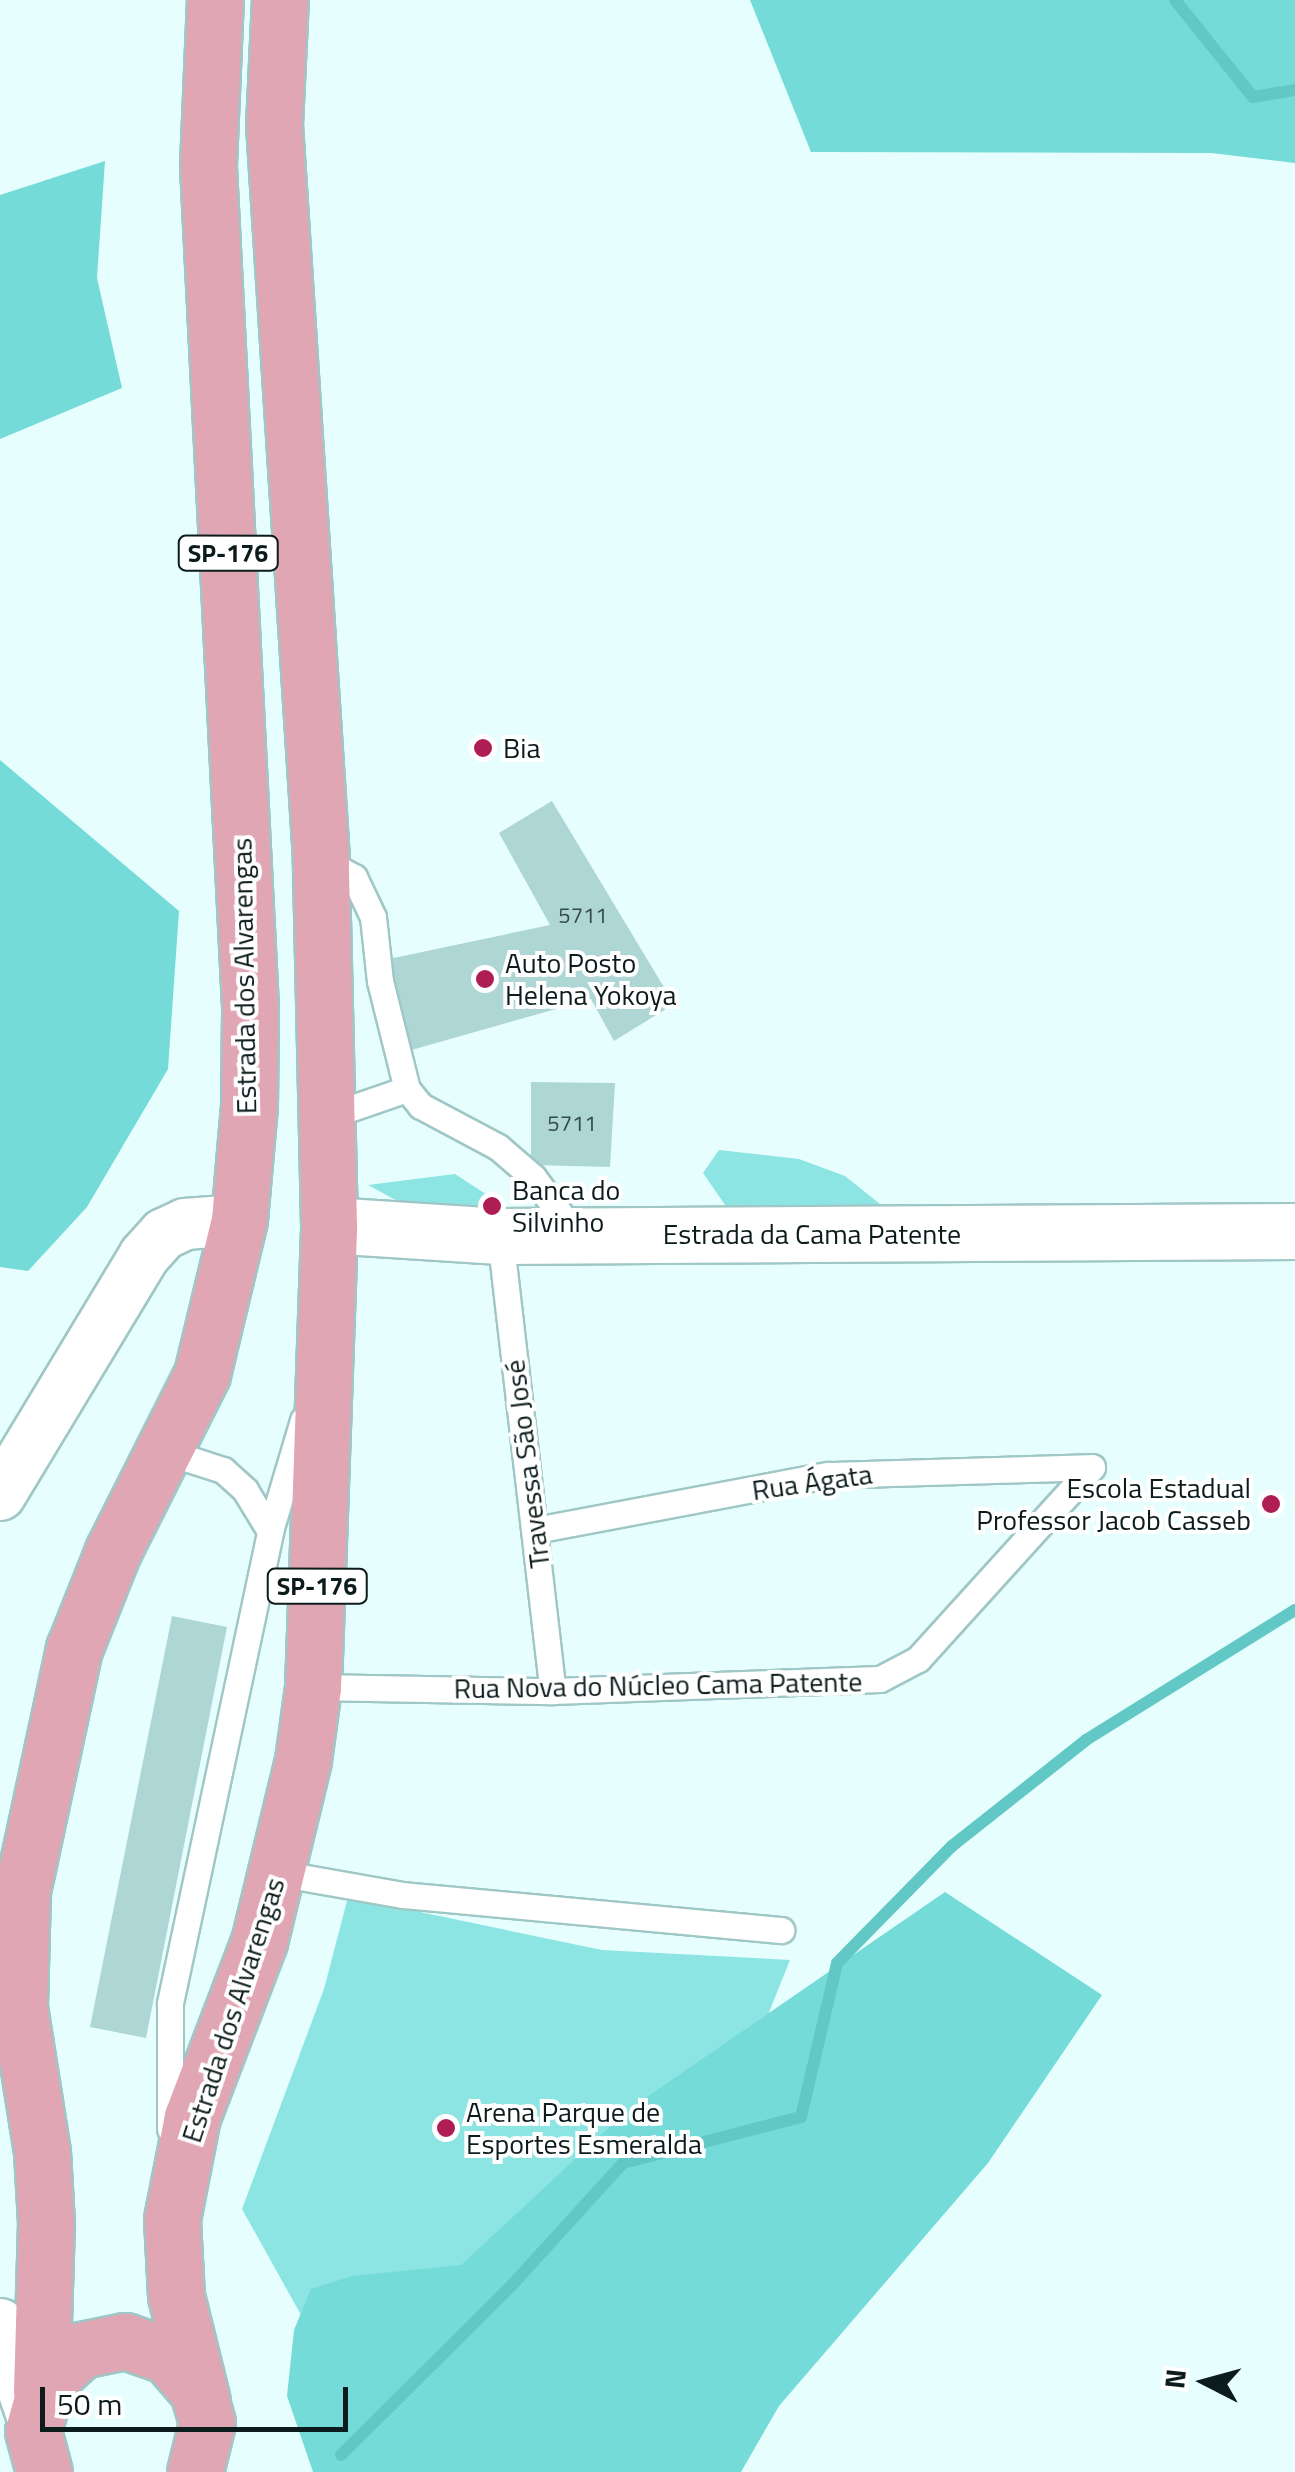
<!DOCTYPE html>
<html>
<head>
<meta charset="utf-8">
<style>
	body { margin:0 }
	#map { position:relative; width:1295px; height:2472px; overflow:hidden; background:#e6fffe; font-family:"Titillium Web",sans-serif }
	div>[style] { position:absolute }
	.green>* { inset:0; background:#8ce5e3 }
	.forest>* { inset:0; background:#74dbd9 }
	.stream>* { height:12px; margin:-6px; padding:0 6px; transform-origin:6px; border-radius:6px; background:#61c8c6 }
	.building>* { inset:0; background:#aed6d5 }
	.roads { filter:drop-shadow(2px 0 #9fc7c6) drop-shadow(-2px 0 #9fc7c6) drop-shadow(0 2px #9fc7c6) drop-shadow(0 -2px #9fc7c6) }
	.service>* { height:25px; margin:-12.5px; padding:0 12.5px; transform-origin:12.5px; border-radius:12.5px; background:#fff }
	.minor>* { height:50px; margin:-25px; padding:0 25px; transform-origin:25px; border-radius:25px; background:#fff }
	.tertiary>* { height:55px; margin:-27.5px; padding:0 27.5px; transform-origin:27.5px; border-radius:27.5px; background:#fff }
	.primary>* { height:55px; margin:-27.5px; padding:0 27.5px; transform-origin:27.5px; border-radius:27.5px; background:#e0a6b4 }
	.dots>* { width:28px; height:28px; translate:-50% -50%; box-sizing:border-box; border:5px solid #fff; border-radius:50% }
	span { translate:-50% -50%; white-space:nowrap; text-align:center; line-height:1.15; -webkit-text-stroke:8px #fff; paint-order:stroke }
	.number-label { font-size:22px; color:#344a4a }
	.number-label span { -webkit-text-stroke-width:0 }
	.shield-label span { padding:2px 8px; background:#fff; border:2px solid; border-radius:8px; -webkit-text-stroke-width:0 }
	.shield-label { font-size:25px; color:#0c1b1b; font-weight:700 }
	.poi-label { font-size:28px; color:#0c1b1b }
	.left { translate:0 -50%; text-align:left }
	.right { translate:-100% -50%; text-align:right }
	.street-label { font-size:28px; color:#0c1b1b }
	.north { position:absolute; left:1155px; top:2332px; width:100px; height:100px; -webkit-text-stroke:8px #fff; paint-order:stroke; rotate:276deg; font-size:28px; font-weight:700; line-height:40px; text-align:center; color:#0c1b1b }
	.north::after { content:''; display:block; margin:auto; width:35px; height:45px; background:#0c1b1b; clip-path:polygon(50% 0,100% 100%,50% 72%,0 100%) }
	.scale { position:absolute; left:40px; top:2387px; width:308px; height:45px; box-sizing:border-box; border:5px solid #0c1b1b; border-top:0; padding-left:12px; font-size:30px; line-height:35px; white-space:nowrap; color:#0c1b1b; -webkit-text-stroke:8px #fff; paint-order:stroke }
</style>
</head>
<body>
<div id="map">
	<div class="green">
		<div style="clip-path:polygon(719px 1150px,799px 1159px,845px 1176px,900px 1220px,734px 1218px,703px 1173px)"></div>
		<div style="clip-path:polygon(455px 1174px,515px 1213px,423px 1215px,368px 1185px)"></div>
		<div style="clip-path:polygon(348px 1897px,602px 1950px,790px 1960px,751px 2057px,460px 2289px,311px 2333px,242px 2209px,324px 1989px)"></div>
	</div>
	<div class="forest">
		<div style="clip-path:polygon(750px 0,1295px 0,1295px 163px,1211px 153px,811px 152px)"></div>
		<div style="clip-path:polygon(105px 161px,97px 278px,122px 388px,0 439px,0 195px)"></div>
		<div style="clip-path:polygon(0 760px,179px 911px,168px 1069px,87px 1207px,28px 1271px,0 1267px)"></div>
		<div style="clip-path:polygon(945px 1892px,1102px 1995px,988px 2163px,779px 2406px,741px 2472px,313px 2472px,287px 2396px,294px 2330px,311px 2289px,352px 2276px,461px 2265px,628px 2110px)"></div>
	</div>
	<div class="stream">
		<div style="left:1175px;top:0;width:124px;rotate:51.2deg"></div>
		<div style="left:1253px;top:97px;width:43px;rotate:-9.5deg"></div>
		<div style="left:341px;top:2455px;width:241px;rotate:-44.8deg"></div>
		<div style="left:512px;top:2285px;width:165px;rotate:-47.7deg"></div>
		<div style="left:623px;top:2163px;width:184px;rotate:-14.5deg"></div>
		<div style="left:801px;top:2117px;width:158px;rotate:-76.8deg"></div>
		<div style="left:837px;top:1963px;width:164px;rotate:-45.5deg"></div>
		<div style="left:952px;top:1846px;width:171px;rotate:-38.3deg"></div>
		<div style="left:1086px;top:1740px;width:246px;rotate:-31.9deg"></div>
	</div>
	<div class="building">
		<div style="clip-path:polygon(552px 801px,674px 1004px,614px 1041px,591px 999px,408px 1051px,384px 960px,550px 925px,499px 833px)"></div>
		<div style="clip-path:polygon(531px 1082px,615px 1083px,610px 1167px,531px 1165px)"></div>
		<div style="clip-path:polygon(172px 1616px,227px 1627px,146px 2038px,90px 2027px)"></div>
	</div>
	<div class="roads">
		<div class="service">
			<div style="left:321px;top:859px;width:38px;rotate:29deg"></div>
			<div style="left:354px;top:877px;width:44px;rotate:64.6deg"></div>
			<div style="left:373px;top:917px;width:64px;rotate:83.8deg"></div>
			<div style="left:380px;top:981px;width:111px;rotate:76deg"></div>
			<div style="left:407px;top:1089px;width:22px;rotate:51deg"></div>
			<div style="left:421px;top:1106px;width:87px;rotate:28deg"></div>
			<div style="left:498px;top:1147px;width:46px;rotate:40.6deg"></div>
			<div style="left:533px;top:1177px;width:69px;rotate:53.8deg"></div>
			<div style="left:331px;top:1115px;width:80px;rotate:-18.9deg"></div>
			<div style="left:500px;top:1236px;width:458px;rotate:83.4deg"></div>
			<div style="left:167px;top:1452px;width:59px;rotate:17.8deg"></div>
			<div style="left:223px;top:1470px;width:30px;rotate:42deg"></div>
			<div style="left:245px;top:1490px;width:48px;rotate:58.6deg"></div>
			<div style="left:536px;top:1530px;width:297px;rotate:-10.7deg"></div>
			<div style="left:828px;top:1475px;width:264px;rotate:-1.7deg"></div>
			<div style="left:313px;top:1687px;width:240px;rotate:1deg"></div>
			<div style="left:553px;top:1691px;width:327px;rotate:-2.1deg"></div>
			<div style="left:880px;top:1679px;width:43px;rotate:-27.8deg"></div>
			<div style="left:918px;top:1659px;width:259px;rotate:-47.8deg"></div>
			<div style="left:278px;top:1873px;width:127px;rotate:10deg"></div>
			<div style="left:403px;top:1895px;width:380px;rotate:5.3deg"></div>
			<div style="left:170px;top:2129px;width:126px;rotate:-90deg"></div>
			<div style="left:170px;top:2003px;width:482px;rotate:-78deg"></div>
			<div style="left:270px;top:1531px;width:116px;rotate:-73.4deg"></div>
		</div>
		<div class="minor">
			<div style="left:0;top:1495px;width:279px;rotate:-58.9deg"></div>
			<div style="left:144px;top:1256px;width:30px;rotate:-48deg"></div>
			<div style="left:164px;top:1234px;width:23px;rotate:-25deg"></div>
			<div style="left:185px;top:1224px;width:54px;rotate:-4.2deg"></div>
			<div style="left:0;top:2324px;width:101px;rotate:70.8deg"></div>
		</div>
		<div class="tertiary">
			<div style="left:329px;top:1225px;width:171px;rotate:3.7deg"></div>
			<div style="left:500px;top:1236px;width:795px;rotate:-0.36deg"></div>
		</div>
		<div class="primary">
			<div style="left:41px;top:2391px;width:168px;rotate:-88.3deg"></div>
			<div style="left:46px;top:2223px;width:71px;rotate:-93.2deg"></div>
			<div style="left:42px;top:2152px;width:148px;rotate:-99deg"></div>
			<div style="left:19px;top:2006px;width:115px;rotate:-88.5deg"></div>
			<div style="left:22px;top:1891px;width:248px;rotate:-77.9deg"></div>
			<div style="left:74px;top:1649px;width:105px;rotate:-68.3deg"></div>
			<div style="left:113px;top:1551px;width:198px;rotate:-63.3deg"></div>
			<div style="left:202px;top:1374px;width:158px;rotate:-76.5deg"></div>
			<div style="left:239px;top:1220px;width:115px;rotate:-85deg"></div>
			<div style="left:249px;top:1105px;width:98px;rotate:-89.4deg"></div>
			<div style="left:250px;top:1007px;width:843px;rotate:-92.86deg"></div>
			<div style="left:208px;top:165px;width:165px;rotate:-87.6deg"></div>
			<div style="left:202px;top:2401px;width:108px;rotate:-103.9deg"></div>
			<div style="left:176px;top:2296px;width:77px;rotate:-93deg"></div>
			<div style="left:172px;top:2219px;width:104px;rotate:-78.9deg"></div>
			<div style="left:192px;top:2117px;width:187px;rotate:-69.1deg"></div>
			<div style="left:259px;top:1942px;width:187px;rotate:-76.4deg"></div>
			<div style="left:303px;top:1760px;width:74px;rotate:-82.2deg"></div>
			<div style="left:313px;top:1687px;width:462px;rotate:-88deg"></div>
			<div style="left:329px;top:1225px;width:366px;rotate:-91.3deg"></div>
			<div style="left:321px;top:859px;width:736px;rotate:-93.66deg"></div>
			<div style="left:274px;top:125px;width:125px;rotate:-87.3deg"></div>
			<div style="left:44px;top:2472px;width:42px;rotate:-105deg"></div>
			<div style="left:33px;top:2431px;width:52px;rotate:-74.4deg"></div>
			<div style="left:47px;top:2381px;width:46px;rotate:-42.4deg"></div>
			<div style="left:81px;top:2350px;width:45px;rotate:-11.6deg"></div>
			<div style="left:125px;top:2341px;width:46px;rotate:19.2deg"></div>
			<div style="left:168px;top:2356px;width:46px;rotate:49.4deg"></div>
			<div style="left:198px;top:2391px;width:33px;rotate:74deg"></div>
			<div style="left:207px;top:2423px;width:50px;rotate:103.8deg"></div>
		</div>
	</div>
	<div class="dots">
		<div style="left:483px;top:748px;background:#ae1e54"></div>
		<div style="left:485px;top:979px;background:#ae1e54"></div>
		<div style="left:492px;top:1206px;background:#ae1e54"></div>
		<div style="left:1271px;top:1504px;background:#ae1e54"></div>
		<div style="left:446px;top:2128px;background:#ae1e54"></div>
	</div>
	<div class="number-label">
		<span style="left:583px;top:916px">5711</span>
		<span style="left:572px;top:1124px">5711</span>
	</div>
	<div class="shield-label">
		<span style="left:228px;top:553px">SP-176</span>
		<span style="left:317px;top:1586px">SP-176</span>
	</div>
	<div class="poi-label">
		<span class="left" style="left:503px;top:748px">Bia</span>
		<span class="left" style="left:505px;top:979px">Auto Posto<br>Helena Yokoya</span>
		<span class="left" style="left:512px;top:1206px">Banca do<br>Silvinho</span>
		<span class="right" style="left:1251px;top:1504px">Escola Estadual<br>Professor Jacob Casseb</span>
		<span class="left" style="left:466px;top:2128px">Arena Parque de<br>Esportes Esmeralda</span>
	</div>
	<div class="street-label">
		<span style="left:244px;top:976px;rotate:-91deg">Estrada dos Alvarengas</span>
		<span style="left:812px;top:1234px">Estrada da Cama Patente</span>
		<span style="left:527px;top:1464px;rotate:-97deg">Travessa São José</span>
		<span style="left:812px;top:1482px;rotate:-8deg">Rua Ágata</span>
		<span style="left:658px;top:1685px;rotate:-1deg">Rua Nova do Núcleo Cama Patente</span>
		<span style="left:233px;top:2010px;rotate:-72deg">Estrada dos Alvarengas</span>
	</div>
	<div class="north">N</div>
	<div class="scale">50 m</div>
</div>
</body>
</html>
